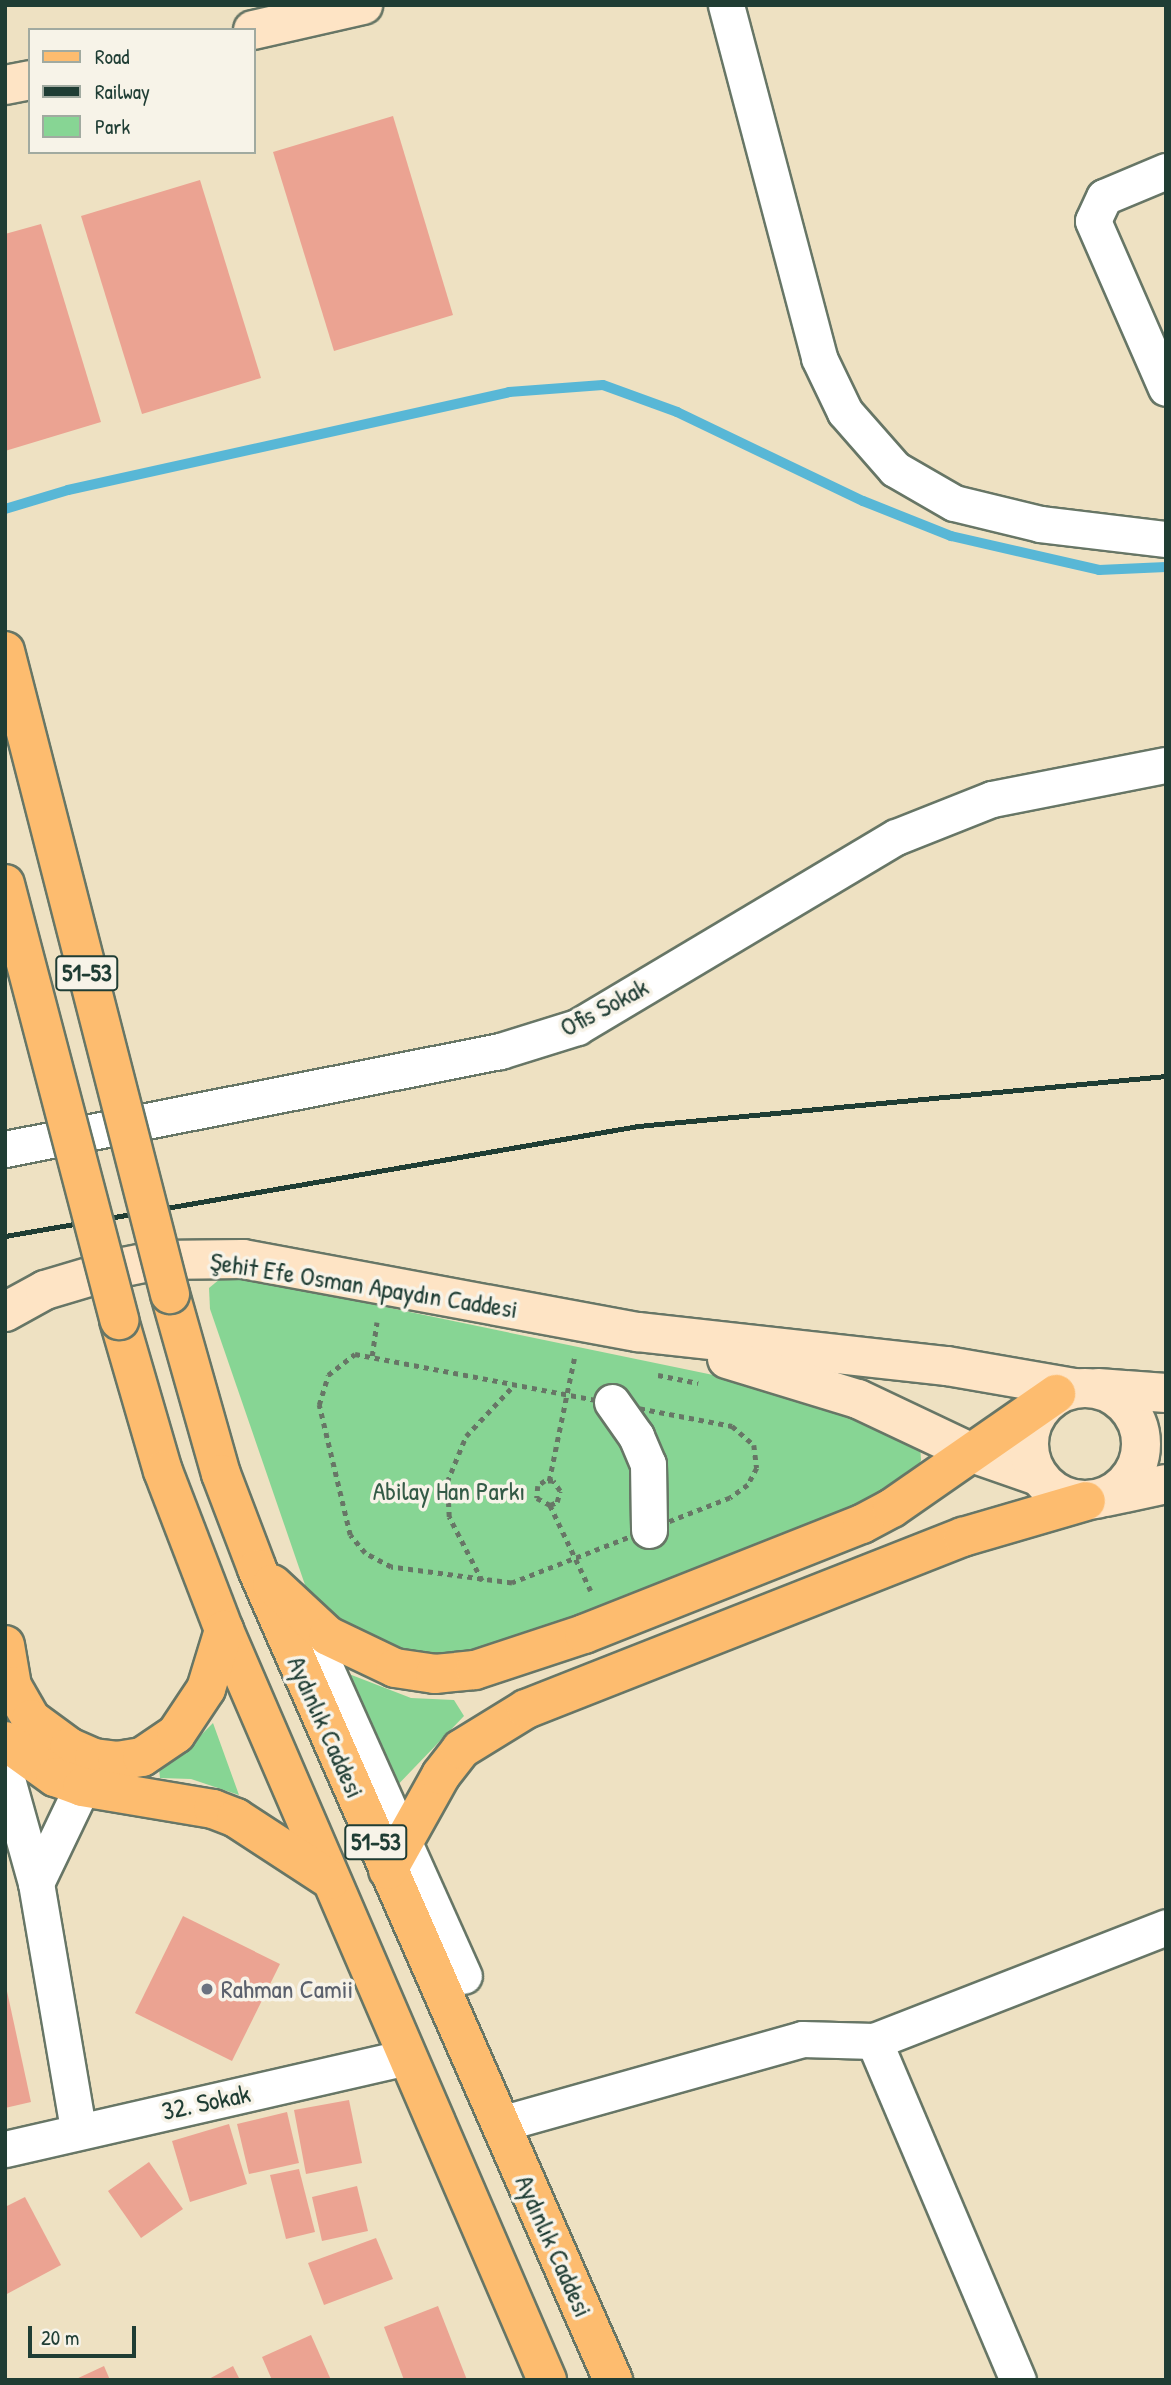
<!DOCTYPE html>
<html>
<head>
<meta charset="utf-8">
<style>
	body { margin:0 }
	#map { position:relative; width:1171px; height:2385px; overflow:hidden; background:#eee1c2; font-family:"Patrick Hand",sans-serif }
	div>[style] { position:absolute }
	.green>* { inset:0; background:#87d594 }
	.stream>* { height:10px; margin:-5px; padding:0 5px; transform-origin:5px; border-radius:5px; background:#58b7d6 }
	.building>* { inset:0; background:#eba392 }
	.path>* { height:4.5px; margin-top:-2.25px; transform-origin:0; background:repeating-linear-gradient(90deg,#677666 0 5px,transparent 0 10px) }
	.roads { filter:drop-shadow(2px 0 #677666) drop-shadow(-2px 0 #677666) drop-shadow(0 2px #677666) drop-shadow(0 -2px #677666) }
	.street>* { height:35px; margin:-17.5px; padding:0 17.5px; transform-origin:17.5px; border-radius:17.5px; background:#fff }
	.secondary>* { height:38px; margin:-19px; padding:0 19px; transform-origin:19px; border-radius:19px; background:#fee4c5 }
	.secondary>.ring { margin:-19px; padding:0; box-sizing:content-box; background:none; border:38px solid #fee4c5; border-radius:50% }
	.primary>* { height:38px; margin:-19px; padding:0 19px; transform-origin:19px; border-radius:19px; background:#fdbc6f }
	.rail>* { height:5px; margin:-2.5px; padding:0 2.5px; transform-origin:2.5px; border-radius:2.5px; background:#1f3d34 }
	.bridges { filter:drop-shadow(2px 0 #677666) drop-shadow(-2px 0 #677666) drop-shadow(0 2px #677666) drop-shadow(0 -2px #677666) }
	.primary-bridge>* { height:38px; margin:-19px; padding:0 19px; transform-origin:19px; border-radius:19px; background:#fdbc6f }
	.dots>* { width:19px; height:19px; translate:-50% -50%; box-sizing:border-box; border:4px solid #f7f3e8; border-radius:50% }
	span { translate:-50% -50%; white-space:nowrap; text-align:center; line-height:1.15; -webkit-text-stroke:7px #f7f3e8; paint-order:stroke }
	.shield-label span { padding:2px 5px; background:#f7f3e8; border:2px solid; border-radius:5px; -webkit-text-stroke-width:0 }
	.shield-label { font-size:24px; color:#1f3d34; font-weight:700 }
	.street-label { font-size:26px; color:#1f3d34 }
	.park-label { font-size:26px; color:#345b47 }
	.worship-label { font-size:26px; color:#5b616d }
	.left { translate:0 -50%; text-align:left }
	.frame { position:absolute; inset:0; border:7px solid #1f3d34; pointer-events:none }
	.legend { position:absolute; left:28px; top:28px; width:228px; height:126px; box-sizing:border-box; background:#f7f3e8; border:2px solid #a1aaa0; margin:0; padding:9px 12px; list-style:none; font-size:21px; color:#1f3d34 }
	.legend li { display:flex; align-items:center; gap:14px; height:35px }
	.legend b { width:35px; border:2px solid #a1aaa0 }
	.scale { position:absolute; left:28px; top:2326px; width:108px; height:32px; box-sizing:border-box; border:4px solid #1f3d34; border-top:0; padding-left:9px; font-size:21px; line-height:24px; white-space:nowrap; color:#1f3d34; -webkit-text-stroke:5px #f7f3e8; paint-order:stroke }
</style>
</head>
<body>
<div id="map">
	<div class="green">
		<div style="clip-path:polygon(226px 1274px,805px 1394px,920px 1443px,921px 1460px,914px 1478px,900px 1490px,459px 1665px,409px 1660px,314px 1611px,210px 1309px,209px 1288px)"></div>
		<div style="clip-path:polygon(336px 1669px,411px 1698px,454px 1700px,464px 1716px,389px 1794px)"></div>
		<div style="clip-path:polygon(213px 1723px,239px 1795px,191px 1779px,160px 1778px,159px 1769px,180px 1756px)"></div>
	</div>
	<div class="stream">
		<div style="left:5px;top:509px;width:66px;rotate:-16.8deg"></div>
		<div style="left:68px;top:490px;width:452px;rotate:-12.5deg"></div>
		<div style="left:509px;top:392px;width:94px;rotate:-4.3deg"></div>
		<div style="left:603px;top:385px;width:79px;rotate:20deg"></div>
		<div style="left:677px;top:412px;width:206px;rotate:25.6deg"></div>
		<div style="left:863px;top:501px;width:95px;rotate:21.7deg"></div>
		<div style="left:951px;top:536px;width:152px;rotate:12.9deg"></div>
		<div style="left:1099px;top:570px;width:67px;rotate:-2.6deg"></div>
	</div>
	<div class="building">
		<div style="clip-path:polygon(393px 116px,453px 315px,334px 351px,273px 152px)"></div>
		<div style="clip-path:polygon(200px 180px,261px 378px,142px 414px,81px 216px)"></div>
		<div style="clip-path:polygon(41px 224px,101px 422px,5px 451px,5px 234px)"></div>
		<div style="clip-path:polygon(183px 1916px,280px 1964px,232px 2061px,135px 2013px)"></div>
		<div style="clip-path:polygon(5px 1982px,31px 2102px,5px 2108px)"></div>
		<div style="clip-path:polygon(349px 2100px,362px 2163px,306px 2174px,294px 2110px)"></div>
		<div style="clip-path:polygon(287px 2112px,299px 2163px,249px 2174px,237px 2124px)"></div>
		<div style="clip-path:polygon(229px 2124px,247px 2184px,190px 2202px,172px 2141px)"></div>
		<div style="clip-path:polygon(149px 2162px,183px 2209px,141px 2238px,108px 2191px)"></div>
		<div style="clip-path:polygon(299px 2169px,315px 2232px,286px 2239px,270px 2175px)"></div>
		<div style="clip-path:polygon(357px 2186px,368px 2231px,322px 2241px,312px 2197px)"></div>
		<div style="clip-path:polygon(25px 2197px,61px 2265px,5px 2295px,5px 2207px)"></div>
		<div style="clip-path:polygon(376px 2238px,393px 2279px,324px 2305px,308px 2263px)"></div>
		<div style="clip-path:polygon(438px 2306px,467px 2380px,404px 2380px,384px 2327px)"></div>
		<div style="clip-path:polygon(311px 2335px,331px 2380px,272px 2380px,262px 2357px)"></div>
		<div style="clip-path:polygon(104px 2366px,110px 2380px,74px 2380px)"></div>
		<div style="clip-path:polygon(233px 2366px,240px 2380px,207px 2380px)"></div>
	</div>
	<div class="path">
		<div style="left:355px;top:1354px;width:384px;rotate:10.8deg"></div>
		<div style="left:732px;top:1426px;width:29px;rotate:41deg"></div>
		<div style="left:754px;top:1445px;width:23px;rotate:83deg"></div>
		<div style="left:757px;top:1468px;width:19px;rotate:118deg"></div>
		<div style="left:748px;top:1485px;width:22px;rotate:144deg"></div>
		<div style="left:730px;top:1498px;width:234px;rotate:158.7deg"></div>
		<div style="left:512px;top:1583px;width:122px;rotate:-172.5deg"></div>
		<div style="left:391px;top:1567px;width:30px;rotate:-152deg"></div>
		<div style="left:365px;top:1553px;width:23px;rotate:-130deg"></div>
		<div style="left:350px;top:1535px;width:134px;rotate:-103.4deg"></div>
		<div style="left:319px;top:1405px;width:31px;rotate:-73deg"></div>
		<div style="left:328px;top:1375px;width:34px;rotate:-38deg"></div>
		<div style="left:372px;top:1356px;width:34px;rotate:-82deg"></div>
		<div style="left:658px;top:1375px;width:41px;rotate:11.3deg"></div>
		<div style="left:549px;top:1481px;width:125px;rotate:-78.4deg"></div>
		<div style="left:550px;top:1505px;width:8px;rotate:-23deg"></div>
		<div style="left:557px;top:1502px;width:11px;rotate:-75deg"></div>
		<div style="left:560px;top:1491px;width:12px;rotate:-125deg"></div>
		<div style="left:553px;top:1481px;width:8px;rotate:180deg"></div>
		<div style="left:545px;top:1481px;width:9px;rotate:144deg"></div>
		<div style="left:538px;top:1486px;width:12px;rotate:95deg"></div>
		<div style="left:537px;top:1498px;width:15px;rotate:28deg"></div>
		<div style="left:550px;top:1505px;width:95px;rotate:64.5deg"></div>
		<div style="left:482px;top:1581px;width:72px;rotate:-117.3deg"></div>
		<div style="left:449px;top:1517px;width:35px;rotate:-93deg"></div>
		<div style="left:447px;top:1482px;width:50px;rotate:-67.6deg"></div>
		<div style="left:466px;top:1436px;width:71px;rotate:-46.7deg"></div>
	</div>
	<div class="roads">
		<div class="street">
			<div style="left:726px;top:5px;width:365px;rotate:75.2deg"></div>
			<div style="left:819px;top:358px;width:60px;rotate:64.3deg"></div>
			<div style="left:845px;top:412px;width:76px;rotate:48.7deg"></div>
			<div style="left:895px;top:469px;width:68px;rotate:30deg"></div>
			<div style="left:954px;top:503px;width:89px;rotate:13.7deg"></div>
			<div style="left:1040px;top:524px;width:127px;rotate:6.8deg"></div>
			<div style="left:1166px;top:171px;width:67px;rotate:157.2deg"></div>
			<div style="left:1104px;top:197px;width:26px;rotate:115deg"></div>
			<div style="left:1093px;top:221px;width:182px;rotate:66.4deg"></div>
			<div style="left:5px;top:1149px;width:505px;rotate:-11.2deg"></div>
			<div style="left:500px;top:1051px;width:81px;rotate:-17.3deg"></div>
			<div style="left:577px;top:1027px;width:371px;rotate:-30.8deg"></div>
			<div style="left:896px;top:837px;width:103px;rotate:-21.6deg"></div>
			<div style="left:992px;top:799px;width:177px;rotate:-11.1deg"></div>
			<div style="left:612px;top:1402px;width:42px;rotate:54.8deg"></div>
			<div style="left:636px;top:1436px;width:30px;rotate:67deg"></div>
			<div style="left:648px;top:1464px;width:66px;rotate:89.1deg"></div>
			<div style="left:299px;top:1609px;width:402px;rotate:65.8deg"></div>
			<div style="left:5px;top:1772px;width:115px;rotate:74.4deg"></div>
			<div style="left:36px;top:1883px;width:251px;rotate:80.3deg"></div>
			<div style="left:36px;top:1883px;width:106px;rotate:-64.4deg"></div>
			<div style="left:874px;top:2041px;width:368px;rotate:67deg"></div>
			<div style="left:500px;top:2124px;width:314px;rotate:-15.7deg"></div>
			<div style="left:802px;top:2039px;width:72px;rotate:1.6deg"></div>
			<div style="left:874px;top:2041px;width:313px;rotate:-21.3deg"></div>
			<div style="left:5px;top:2149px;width:412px;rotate:-12.9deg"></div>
		</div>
		<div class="secondary">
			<div style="left:253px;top:30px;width:113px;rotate:-12.8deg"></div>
			<div style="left:5px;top:85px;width:25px;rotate:-11deg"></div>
			<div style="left:5px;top:1312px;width:46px;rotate:-28.8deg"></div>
			<div style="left:45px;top:1290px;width:77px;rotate:-16.6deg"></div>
			<div style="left:119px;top:1268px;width:41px;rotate:-11.3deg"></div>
			<div style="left:159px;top:1260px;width:84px;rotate:-0.7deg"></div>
			<div style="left:243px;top:1259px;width:402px;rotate:10.5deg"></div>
			<div style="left:638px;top:1332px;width:311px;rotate:6.3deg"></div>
			<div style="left:947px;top:1366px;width:129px;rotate:9.8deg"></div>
			<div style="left:727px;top:1359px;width:137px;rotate:17deg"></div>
			<div style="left:858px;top:1399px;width:126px;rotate:25.3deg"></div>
			<div style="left:972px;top:1453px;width:70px;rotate:19.2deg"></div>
			<div class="ring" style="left:1029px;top:1388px;width:74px;height:74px"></div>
			<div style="left:1098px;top:1388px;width:68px;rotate:4.2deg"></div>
			<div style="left:1106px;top:1497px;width:61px;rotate:-12.2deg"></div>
		</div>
		<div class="primary">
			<div style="left:170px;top:1294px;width:187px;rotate:74.2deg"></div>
			<div style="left:221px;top:1474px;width:102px;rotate:69.2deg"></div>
			<div style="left:257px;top:1569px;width:886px;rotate:66.3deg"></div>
			<div style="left:119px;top:1320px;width:157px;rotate:73.8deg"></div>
			<div style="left:163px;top:1471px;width:170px;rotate:69deg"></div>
			<div style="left:224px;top:1630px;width:817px;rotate:66.7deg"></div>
			<div style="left:272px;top:1584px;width:76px;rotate:42.9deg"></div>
			<div style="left:328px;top:1636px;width:74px;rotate:25.5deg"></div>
			<div style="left:395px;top:1668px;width:40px;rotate:8.5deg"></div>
			<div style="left:435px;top:1674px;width:40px;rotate:-5.7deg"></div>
			<div style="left:475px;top:1670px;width:115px;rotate:-18.3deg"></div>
			<div style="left:584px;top:1634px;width:299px;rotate:-21.6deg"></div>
			<div style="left:862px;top:1524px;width:34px;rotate:-28deg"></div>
			<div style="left:892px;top:1508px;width:200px;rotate:-34.8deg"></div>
			<div style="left:5px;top:1645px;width:42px;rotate:80.3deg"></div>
			<div style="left:12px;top:1686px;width:38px;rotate:60deg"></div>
			<div style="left:31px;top:1719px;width:47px;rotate:36.4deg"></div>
			<div style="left:69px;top:1747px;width:27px;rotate:24deg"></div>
			<div style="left:94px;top:1758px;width:23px;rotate:7deg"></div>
			<div style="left:117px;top:1761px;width:25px;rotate:-9deg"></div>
			<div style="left:142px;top:1757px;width:41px;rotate:-34.1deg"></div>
			<div style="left:176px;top:1734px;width:54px;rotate:-56.3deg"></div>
			<div style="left:206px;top:1689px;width:62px;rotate:-73deg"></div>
			<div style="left:5px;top:1741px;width:62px;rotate:35.8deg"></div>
			<div style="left:55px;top:1777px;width:29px;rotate:20deg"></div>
			<div style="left:82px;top:1787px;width:133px;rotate:9.5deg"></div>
			<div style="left:213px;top:1809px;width:25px;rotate:21deg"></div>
			<div style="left:236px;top:1818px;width:113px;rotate:33.1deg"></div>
			<div style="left:388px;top:1870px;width:109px;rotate:-60.8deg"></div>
			<div style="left:441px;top:1775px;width:33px;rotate:-52deg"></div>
			<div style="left:461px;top:1749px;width:76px;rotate:-31.6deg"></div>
			<div style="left:526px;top:1709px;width:470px;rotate:-21.5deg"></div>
			<div style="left:963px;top:1537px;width:128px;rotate:-16.3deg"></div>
		</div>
	</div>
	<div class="rail">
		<div style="left:5px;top:1236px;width:642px;rotate:-9.86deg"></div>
		<div style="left:638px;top:1126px;width:530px;rotate:-5.41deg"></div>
	</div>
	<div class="bridges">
		<div class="primary-bridge">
			<div style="left:5px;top:651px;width:664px;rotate:75.61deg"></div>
			<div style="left:5px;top:884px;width:451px;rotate:75.3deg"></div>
		</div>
	</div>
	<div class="dots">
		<div style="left:207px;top:1989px;background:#6b7280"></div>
	</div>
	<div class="shield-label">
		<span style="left:87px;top:973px">51-53</span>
		<span style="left:376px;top:1842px">51-53</span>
	</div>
	<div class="street-label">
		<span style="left:604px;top:1007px;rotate:-28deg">Ofis Sokak</span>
		<span style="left:364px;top:1285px;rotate:9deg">Şehit Efe Osman Apaydın Caddesi</span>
		<span style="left:326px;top:1727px;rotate:66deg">Aydınlık Caddesi</span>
		<span style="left:206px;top:2102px;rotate:-12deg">32. Sokak</span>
		<span style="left:554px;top:2246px;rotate:66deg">Aydınlık Caddesi</span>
	</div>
	<div class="park-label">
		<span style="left:449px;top:1491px">Abilay Han Parkı</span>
	</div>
	<div class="worship-label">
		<span class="left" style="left:221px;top:1989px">Rahman Camii</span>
	</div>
	<div class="frame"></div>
	<ul class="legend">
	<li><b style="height:9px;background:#fdbc6f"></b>Road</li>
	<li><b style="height:9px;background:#1f3d34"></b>Railway</li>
	<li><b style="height:19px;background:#87d594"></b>Park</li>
	</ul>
	<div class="scale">20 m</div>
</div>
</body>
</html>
